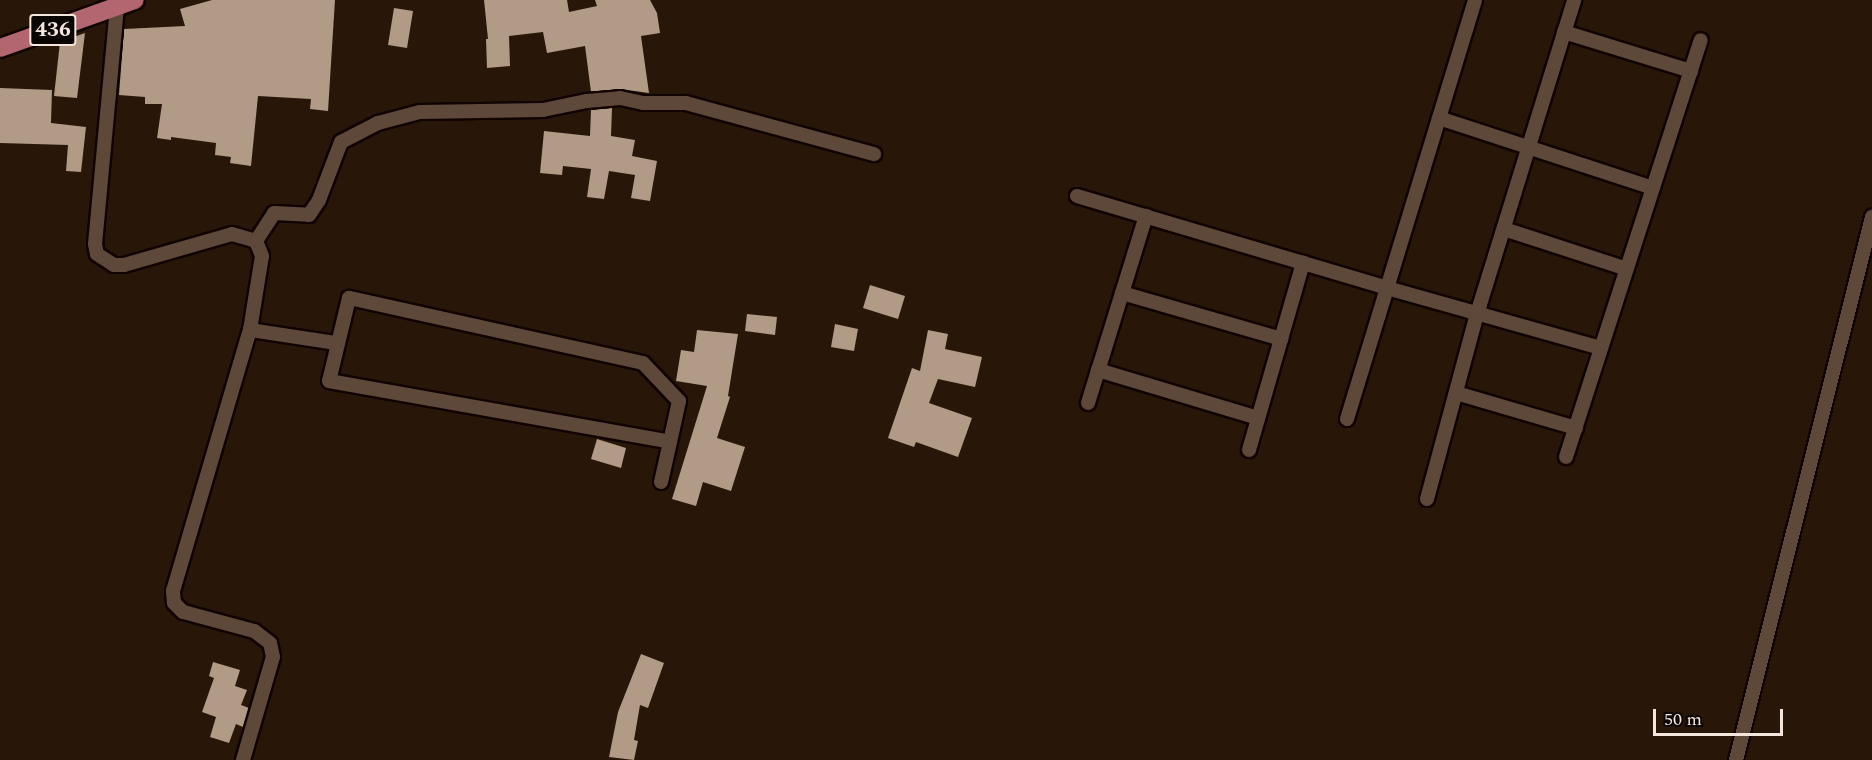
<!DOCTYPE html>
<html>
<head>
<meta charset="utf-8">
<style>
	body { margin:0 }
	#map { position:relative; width:1872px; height:760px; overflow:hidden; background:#281608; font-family:Spectral,serif }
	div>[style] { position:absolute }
	.building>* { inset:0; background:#b19b87 }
	.roads { filter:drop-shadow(2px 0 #100300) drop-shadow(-2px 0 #100300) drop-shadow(0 2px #100300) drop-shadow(0 -2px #100300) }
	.street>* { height:14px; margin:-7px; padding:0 7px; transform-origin:7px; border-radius:7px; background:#5e4839 }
	.primary>* { height:18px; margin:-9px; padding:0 9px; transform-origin:9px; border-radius:9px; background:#b46670 }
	span { translate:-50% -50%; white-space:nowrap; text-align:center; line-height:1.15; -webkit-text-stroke:6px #0b0502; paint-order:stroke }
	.shield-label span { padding:2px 4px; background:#0b0502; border:2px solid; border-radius:4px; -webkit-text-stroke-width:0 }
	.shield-label { font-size:21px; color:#f4e6dd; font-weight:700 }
	.scale { position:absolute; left:1653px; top:709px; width:130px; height:27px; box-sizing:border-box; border:3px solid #f4e6dd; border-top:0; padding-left:8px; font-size:18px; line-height:21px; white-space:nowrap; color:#f4e6dd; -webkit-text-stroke:4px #0b0502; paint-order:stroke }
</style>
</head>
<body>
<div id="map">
	<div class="building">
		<div style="clip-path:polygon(212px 0,335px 0,328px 111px,310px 109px,311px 99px,258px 96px,251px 166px,230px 163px,231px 157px,215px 155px,216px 143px,171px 137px,171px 140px,157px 138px,162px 104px,145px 104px,145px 97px,119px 95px,124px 29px,185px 26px,180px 9px)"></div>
		<div style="clip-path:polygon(484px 0,567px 0,569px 12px,597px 6px,595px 0,650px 0,657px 13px,660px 33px,641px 36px,649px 93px,620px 89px,591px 92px,585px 46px,547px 53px,543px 32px,509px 36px,510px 66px,487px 68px,486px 39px,488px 39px)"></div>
		<div style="clip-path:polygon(394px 8px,413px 11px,407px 48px,388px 45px)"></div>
		<div style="clip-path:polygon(85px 33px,77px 98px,54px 96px,60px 42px)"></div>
		<div style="clip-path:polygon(0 88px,52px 90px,51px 123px,86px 127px,81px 172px,66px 171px,68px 145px,0 143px)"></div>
		<div style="clip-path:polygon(612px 108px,611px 136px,635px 140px,632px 156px,657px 161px,650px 201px,631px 198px,635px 175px,609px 171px,604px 199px,587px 197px,591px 169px,563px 166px,562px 175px,540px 173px,544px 131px,590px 136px,591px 110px)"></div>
		<div style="clip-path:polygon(870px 285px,905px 296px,898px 319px,863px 308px)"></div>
		<div style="clip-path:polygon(747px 314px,777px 317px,775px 335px,745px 331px)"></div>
		<div style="clip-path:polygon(835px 324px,858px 329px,854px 351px,831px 347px)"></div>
		<div style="clip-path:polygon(697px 330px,738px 334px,728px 396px,730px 397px,717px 438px,745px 447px,731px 491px,703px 482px,696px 506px,672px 499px,707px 386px,676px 381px,681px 350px,694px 352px)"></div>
		<div style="clip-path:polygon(928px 330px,948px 334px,945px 349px,982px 357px,975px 387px,938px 379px,929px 403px,972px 418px,958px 457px,916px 442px,914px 447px,888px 438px,912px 368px,920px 371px)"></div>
		<div style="clip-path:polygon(597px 439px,626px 448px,621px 468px,591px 459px)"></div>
		<div style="clip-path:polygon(641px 654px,664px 663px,648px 708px,640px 705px,634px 740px,638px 741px,634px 760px,609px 757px,618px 712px)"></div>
		<div style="clip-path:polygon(213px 662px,240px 670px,235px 686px,247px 690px,241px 705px,249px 708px,243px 727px,236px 724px,229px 743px,210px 737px,216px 717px,202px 712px,214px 678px,209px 676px)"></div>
	</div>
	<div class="roads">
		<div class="street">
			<div style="left:117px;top:7px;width:238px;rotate:95.3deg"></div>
			<div style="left:95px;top:244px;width:10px;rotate:79deg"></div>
			<div style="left:97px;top:254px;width:20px;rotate:33deg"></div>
			<div style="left:114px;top:265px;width:10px"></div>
			<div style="left:124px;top:265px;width:112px;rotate:-16deg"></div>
			<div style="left:232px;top:234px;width:25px;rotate:16deg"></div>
			<div style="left:1564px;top:32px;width:133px;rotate:17.1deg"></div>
			<div style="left:1439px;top:118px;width:225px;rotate:18.1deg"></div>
			<div style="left:1077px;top:196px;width:323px;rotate:16.5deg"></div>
			<div style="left:1387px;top:288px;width:221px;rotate:15.7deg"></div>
			<div style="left:1504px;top:229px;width:129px;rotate:18deg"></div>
			<div style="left:256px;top:241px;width:33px;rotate:-57deg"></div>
			<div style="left:274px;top:213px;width:35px;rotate:3deg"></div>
			<div style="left:309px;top:215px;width:18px;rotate:-56deg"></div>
			<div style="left:319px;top:200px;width:62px;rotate:-69.2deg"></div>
			<div style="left:341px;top:142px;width:42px;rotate:-27.2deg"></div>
			<div style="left:378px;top:123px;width:43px;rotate:-14.7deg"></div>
			<div style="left:420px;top:112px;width:123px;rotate:-0.9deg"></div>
			<div style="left:543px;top:110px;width:45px;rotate:-11.6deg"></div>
			<div style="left:587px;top:101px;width:33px;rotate:-5deg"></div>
			<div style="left:620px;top:98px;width:24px;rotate:12deg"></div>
			<div style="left:643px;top:103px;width:43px"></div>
			<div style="left:686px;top:103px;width:195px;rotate:15.2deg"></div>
			<div style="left:1122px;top:293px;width:166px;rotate:16.1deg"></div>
			<div style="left:250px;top:330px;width:87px;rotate:8.6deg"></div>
			<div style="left:1098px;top:370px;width:167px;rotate:16.7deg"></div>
			<div style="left:1456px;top:393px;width:125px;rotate:16.3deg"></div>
			<div style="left:1088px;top:403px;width:196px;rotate:-72.8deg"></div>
			<div style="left:1347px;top:419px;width:438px;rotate:-73deg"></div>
			<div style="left:1249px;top:450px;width:195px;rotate:-73.9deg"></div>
			<div style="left:1566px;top:457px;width:438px;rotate:-72.1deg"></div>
			<div style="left:661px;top:482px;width:41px;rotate:-77.3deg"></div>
			<div style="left:670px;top:442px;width:42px;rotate:-77.6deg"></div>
			<div style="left:679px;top:401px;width:52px;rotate:-133.5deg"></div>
			<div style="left:643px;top:363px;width:301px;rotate:-167.5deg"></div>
			<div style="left:349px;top:298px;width:85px;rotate:103.5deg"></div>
			<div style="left:329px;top:381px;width:346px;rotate:10.1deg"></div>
			<div style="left:1427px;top:499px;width:192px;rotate:-74.9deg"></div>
			<div style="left:1477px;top:314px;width:329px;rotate:-72.8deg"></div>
			<div style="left:243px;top:760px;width:107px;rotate:-73.8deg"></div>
			<div style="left:273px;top:657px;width:14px;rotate:-102deg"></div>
			<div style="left:270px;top:643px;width:20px;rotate:-143deg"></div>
			<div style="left:254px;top:631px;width:73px;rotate:-165deg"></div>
			<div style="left:183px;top:612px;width:13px;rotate:-135deg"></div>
			<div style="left:174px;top:603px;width:12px;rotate:-95deg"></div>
			<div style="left:173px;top:591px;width:272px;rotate:-73.6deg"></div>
			<div style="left:250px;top:330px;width:75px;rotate:-80.8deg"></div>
			<div style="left:262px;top:256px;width:16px;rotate:-112deg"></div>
			<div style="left:1736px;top:760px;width:560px;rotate:-75.94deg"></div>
		</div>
		<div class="primary">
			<div style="left:0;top:48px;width:143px;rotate:-19.6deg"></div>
		</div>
	</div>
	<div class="shield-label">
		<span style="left:53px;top:30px">436</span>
	</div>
	<div class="scale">50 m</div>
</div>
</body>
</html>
